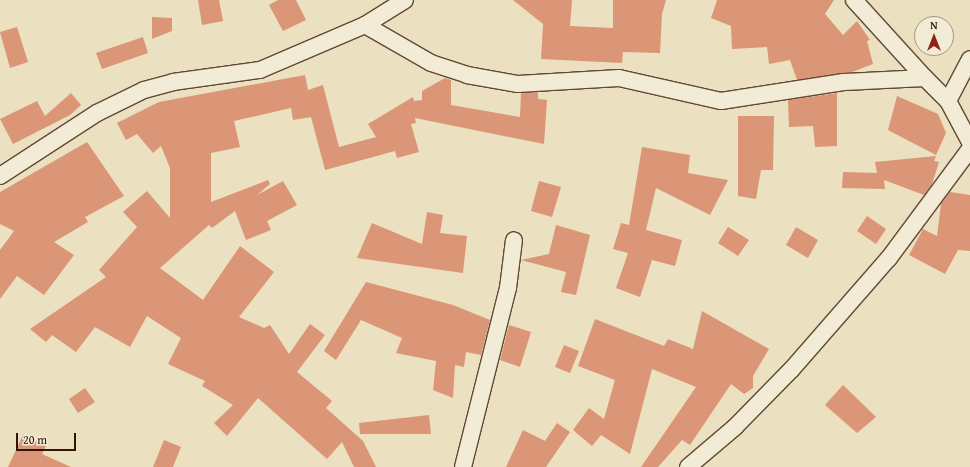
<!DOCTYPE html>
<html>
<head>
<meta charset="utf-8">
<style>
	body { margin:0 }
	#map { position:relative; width:970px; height:467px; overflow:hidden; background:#ebe0bf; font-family:"Gentium Book Plus",serif }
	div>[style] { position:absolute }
	.building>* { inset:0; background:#db9577 }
	.roads { filter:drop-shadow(1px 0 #614835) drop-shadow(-1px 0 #614835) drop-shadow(0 1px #614835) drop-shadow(0 -1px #614835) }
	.street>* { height:16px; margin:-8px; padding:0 8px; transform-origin:8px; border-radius:8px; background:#f2ebd5 }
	span { translate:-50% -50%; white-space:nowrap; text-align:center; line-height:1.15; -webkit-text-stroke:3px #f2ebd5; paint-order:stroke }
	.north { position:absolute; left:914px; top:16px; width:40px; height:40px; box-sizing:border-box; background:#f2ebd5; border:1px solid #a69583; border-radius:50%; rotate:0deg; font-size:11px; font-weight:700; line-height:16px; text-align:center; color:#331507 }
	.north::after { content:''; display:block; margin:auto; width:14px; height:18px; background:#8f2418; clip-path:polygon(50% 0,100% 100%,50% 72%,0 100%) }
	.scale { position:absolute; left:16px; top:433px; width:60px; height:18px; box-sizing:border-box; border:2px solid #331507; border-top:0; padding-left:5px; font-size:12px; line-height:14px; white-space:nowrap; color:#331507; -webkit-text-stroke:3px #f2ebd5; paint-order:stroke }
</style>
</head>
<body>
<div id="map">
	<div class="building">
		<div style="clip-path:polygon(198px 0,219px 0,223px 21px,202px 25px)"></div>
		<div style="clip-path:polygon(278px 0,296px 0,306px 20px,283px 31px,269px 5px)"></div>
		<div style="clip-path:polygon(513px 0,572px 0,570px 26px,613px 28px,613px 0,666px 0,662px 14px,660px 53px,623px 52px,622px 63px,541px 59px,543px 24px)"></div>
		<div style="clip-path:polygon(717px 0,834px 0,825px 14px,843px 35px,857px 21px,870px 40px,867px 41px,873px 64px,852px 72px,797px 80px,790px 60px,769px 64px,767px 47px,732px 49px,731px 26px,711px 18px)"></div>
		<div style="clip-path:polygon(152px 17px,172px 18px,172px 31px,152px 39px)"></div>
		<div style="clip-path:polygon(17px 27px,28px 62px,10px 68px,0 32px)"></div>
		<div style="clip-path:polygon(143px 37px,148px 53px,102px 69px,96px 53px)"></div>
		<div style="clip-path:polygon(305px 75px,308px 90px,323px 85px,339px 147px,376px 137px,368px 124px,413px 97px,414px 101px,422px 100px,422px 91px,445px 78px,451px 80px,451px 105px,520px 117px,521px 93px,538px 92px,538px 99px,547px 100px,544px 144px,415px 118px,416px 123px,411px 124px,419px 152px,397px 158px,395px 151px,325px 170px,311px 117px,293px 120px,291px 108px,234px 121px,240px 147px,211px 153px,211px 202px,268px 180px,270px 184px,257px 195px,283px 181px,297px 205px,267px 221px,271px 230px,246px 240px,235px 211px,212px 228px,209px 225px,160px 268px,203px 300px,240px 246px,274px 272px,239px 317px,264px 328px,270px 325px,289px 354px,310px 324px,325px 335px,297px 372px,332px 401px,326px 408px,363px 441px,376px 467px,354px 467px,342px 442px,327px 459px,258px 398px,227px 436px,214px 423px,233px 405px,202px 386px,205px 381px,168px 364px,181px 338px,147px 316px,130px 347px,95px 327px,76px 352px,52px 335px,46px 342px,30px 329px,106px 277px,99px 270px,137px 227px,123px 212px,147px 191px,170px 218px,170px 168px,161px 146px,153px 153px,137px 134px,126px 140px,117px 123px,159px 102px)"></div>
		<div style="clip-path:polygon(71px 93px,81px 105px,70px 115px,13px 144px,0 119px,37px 101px,45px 116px)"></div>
		<div style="clip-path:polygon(837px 93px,837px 146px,815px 147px,813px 126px,789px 127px,788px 100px)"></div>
		<div style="clip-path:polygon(897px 96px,938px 114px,946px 133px,936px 155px,888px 130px)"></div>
		<div style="clip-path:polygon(738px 116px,774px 116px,773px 170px,761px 170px,756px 199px,738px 196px)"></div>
		<div style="clip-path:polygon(87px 142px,124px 196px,85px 217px,88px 222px,54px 242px,74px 255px,44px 295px,17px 276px,0 299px,0 250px,14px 231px,0 224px,0 192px)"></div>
		<div style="clip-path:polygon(642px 147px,690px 155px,688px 173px,728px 180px,710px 215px,656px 188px,646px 230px,682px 240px,675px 266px,652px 260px,640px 297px,616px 288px,628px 253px,613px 249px,621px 223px,629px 225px)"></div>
		<div style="clip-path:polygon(936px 156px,934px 161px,939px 162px,932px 184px,924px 195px,884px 180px,885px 189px,842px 188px,843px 172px,877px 173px,875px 162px)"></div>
		<div style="clip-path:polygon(539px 181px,561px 187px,552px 217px,531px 211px)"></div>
		<div style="clip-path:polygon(950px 192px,970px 195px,970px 251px,958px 250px,945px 274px,909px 255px,923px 229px,937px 236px,941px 204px)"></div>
		<div style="clip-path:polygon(427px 212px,443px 215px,440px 233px,467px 236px,463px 273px,357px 258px,372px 223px,422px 244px)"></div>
		<div style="clip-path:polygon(867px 216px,886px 229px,876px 244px,857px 231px)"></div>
		<div style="clip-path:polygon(556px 225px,590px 235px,576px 295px,561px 292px,566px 272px,521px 260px,549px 254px)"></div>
		<div style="clip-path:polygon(728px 227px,749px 240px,738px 256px,718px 243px)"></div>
		<div style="clip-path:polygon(796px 227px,818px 240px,808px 258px,786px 245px)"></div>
		<div style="clip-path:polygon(366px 282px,453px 305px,490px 320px,481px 355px,466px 352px,464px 367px,455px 365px,453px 398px,433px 390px,436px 361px,396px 353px,402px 338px,361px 320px,336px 360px,324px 351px)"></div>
		<div style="clip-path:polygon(702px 311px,769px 349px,753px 376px,753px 388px,744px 394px,731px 384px,690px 445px,682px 440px,658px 467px,641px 467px,696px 387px,652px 369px,630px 454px,601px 435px,592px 446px,573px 430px,589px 408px,604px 419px,615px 380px,578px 366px,595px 319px,664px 346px,668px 339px,693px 349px)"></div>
		<div style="clip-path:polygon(509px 325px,531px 332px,520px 367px,500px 360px)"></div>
		<div style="clip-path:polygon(564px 345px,579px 351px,570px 373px,555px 367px)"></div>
		<div style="clip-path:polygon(843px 385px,876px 417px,857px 433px,825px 405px)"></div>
		<div style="clip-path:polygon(85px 388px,95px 402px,78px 413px,69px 399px)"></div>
		<div style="clip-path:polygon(429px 415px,431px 434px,360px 434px,359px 423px)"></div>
		<div style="clip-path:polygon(557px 423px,570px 432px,546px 467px,506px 467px,523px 430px,545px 441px)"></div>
		<div style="clip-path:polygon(23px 435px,46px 446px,42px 454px,71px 467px,8px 467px)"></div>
		<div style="clip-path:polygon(164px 440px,181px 447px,173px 467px,153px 467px)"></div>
	</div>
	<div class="roads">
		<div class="street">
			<div style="left:854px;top:0;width:105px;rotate:47.7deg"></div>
			<div style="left:365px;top:25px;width:76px;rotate:29.9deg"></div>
			<div style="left:431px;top:63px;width:38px;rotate:18deg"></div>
			<div style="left:467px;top:75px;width:52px;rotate:10deg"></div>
			<div style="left:518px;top:84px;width:101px;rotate:-3.4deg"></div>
			<div style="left:619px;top:78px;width:105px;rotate:12.7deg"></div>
			<div style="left:721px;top:101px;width:124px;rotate:-8.8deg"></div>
			<div style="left:844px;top:82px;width:81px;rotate:-2.8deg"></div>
			<div style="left:925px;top:78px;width:33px;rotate:45deg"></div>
			<div style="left:948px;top:101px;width:47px;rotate:61.8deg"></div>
			<div style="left:948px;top:101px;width:47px;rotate:-62.4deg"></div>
			<div style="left:0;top:176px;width:116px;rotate:-33deg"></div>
			<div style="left:97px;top:113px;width:52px;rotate:-26.1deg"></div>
			<div style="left:144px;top:90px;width:30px;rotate:-15deg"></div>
			<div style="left:173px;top:82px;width:88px;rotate:-7.9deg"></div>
			<div style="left:260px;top:70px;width:114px;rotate:-23.2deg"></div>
			<div style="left:365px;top:25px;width:47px;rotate:-32deg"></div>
			<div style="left:463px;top:467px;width:185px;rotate:-75.9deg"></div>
			<div style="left:508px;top:288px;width:48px;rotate:-82.9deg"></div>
			<div style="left:688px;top:467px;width:62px;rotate:-40.4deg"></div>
			<div style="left:735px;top:427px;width:81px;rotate:-45.5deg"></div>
			<div style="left:792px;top:369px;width:147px;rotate:-48.9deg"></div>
			<div style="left:889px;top:258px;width:136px;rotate:-53.4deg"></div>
		</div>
	</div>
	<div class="north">N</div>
	<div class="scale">20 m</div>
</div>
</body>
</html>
